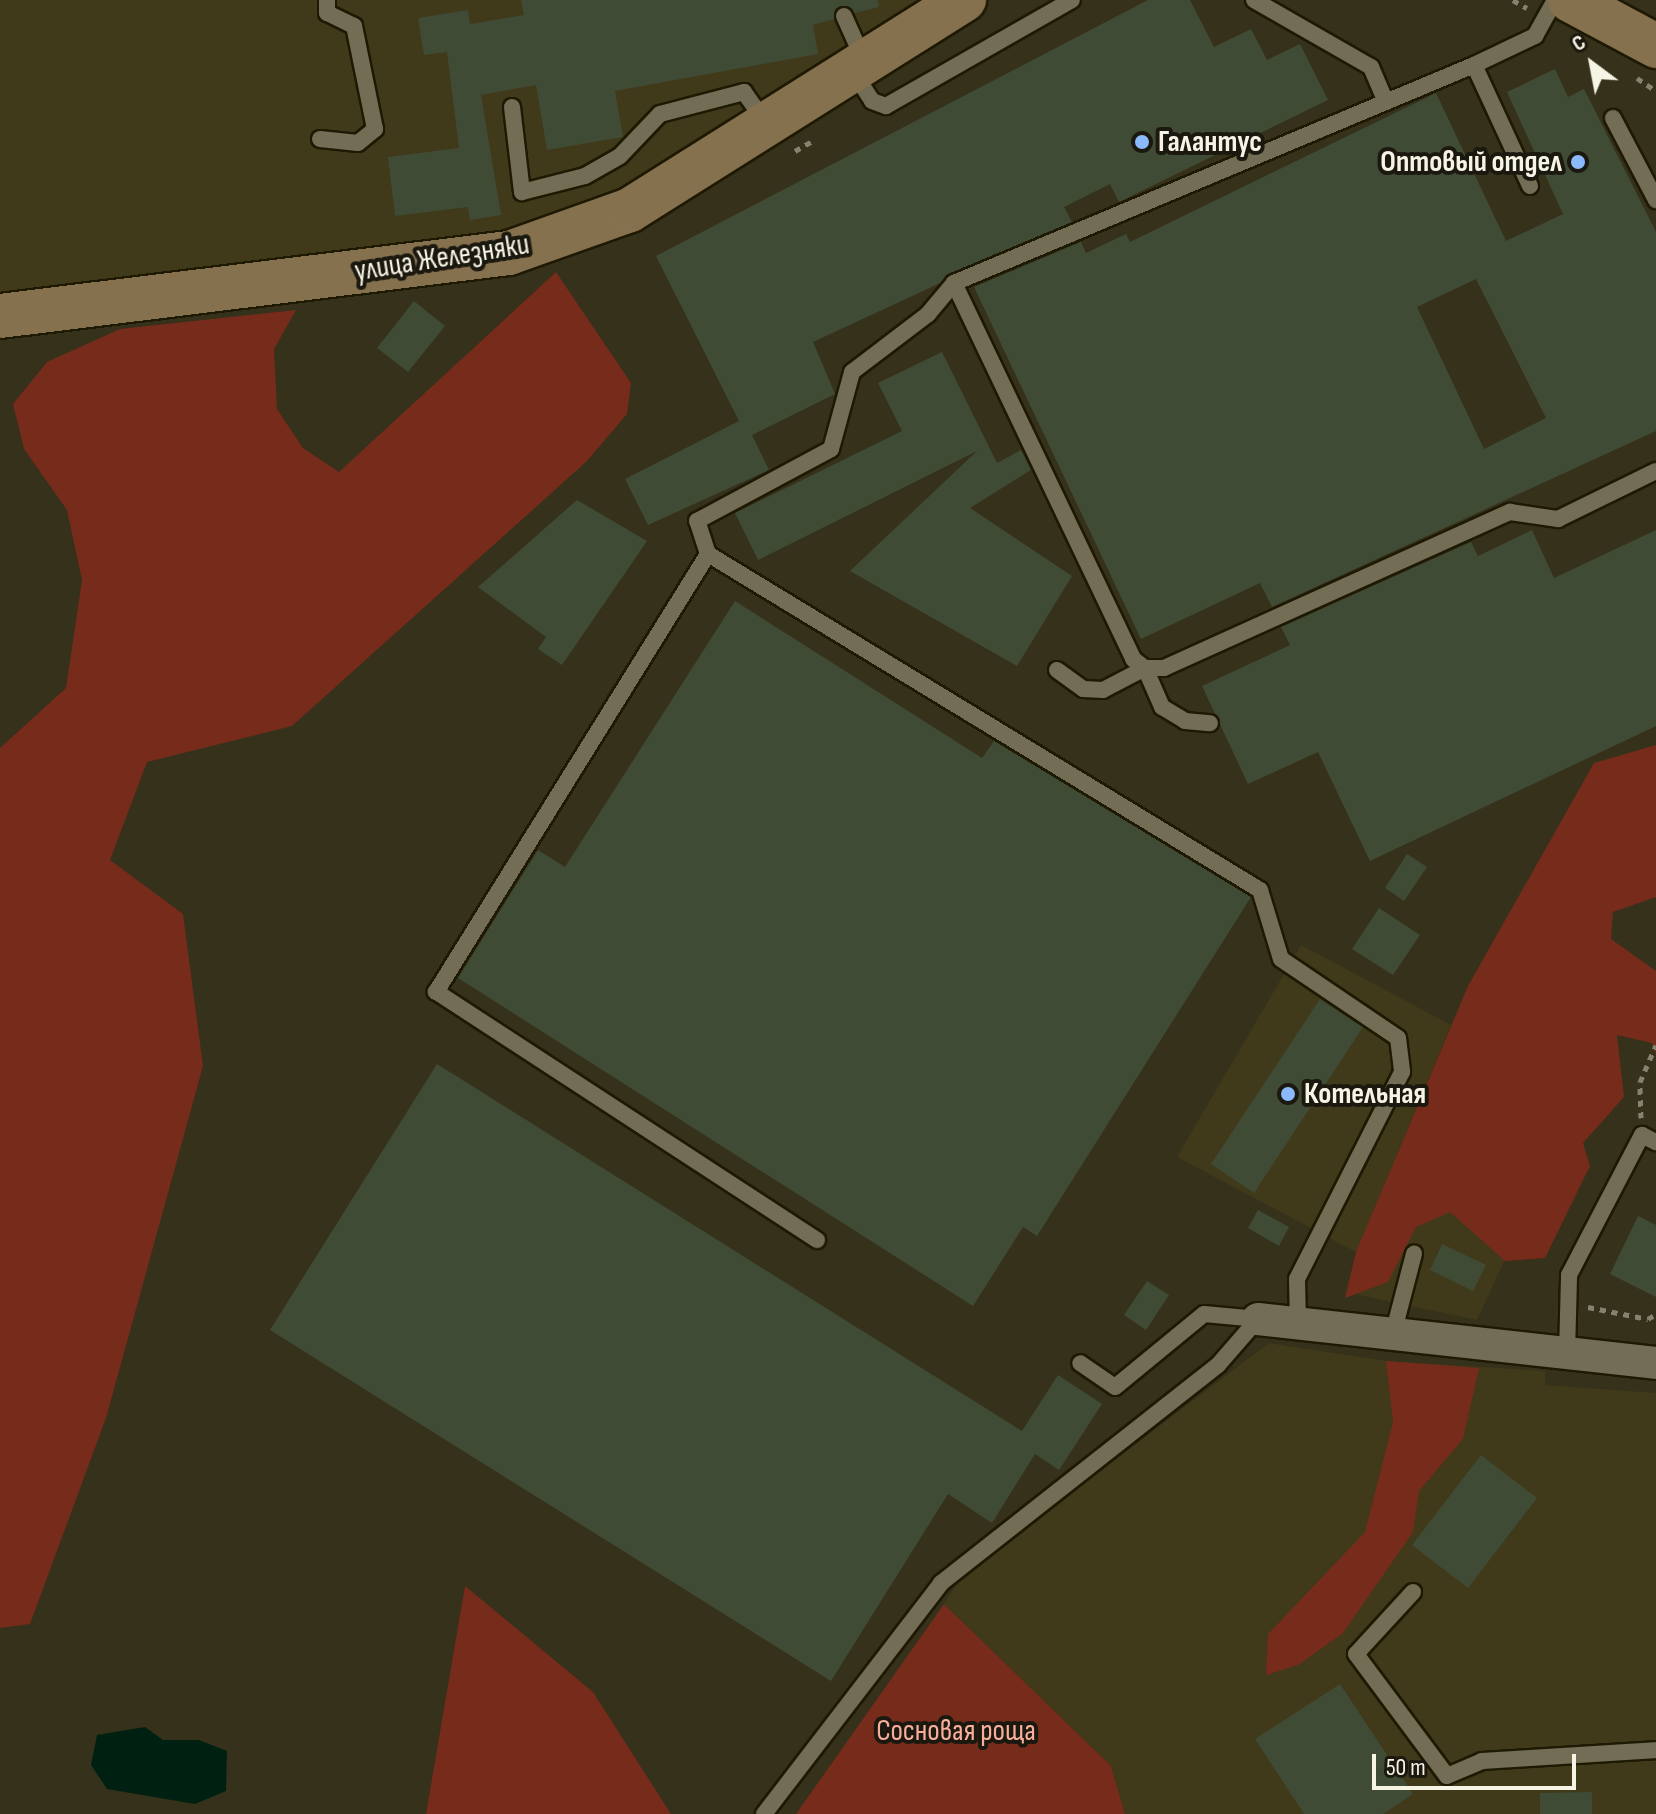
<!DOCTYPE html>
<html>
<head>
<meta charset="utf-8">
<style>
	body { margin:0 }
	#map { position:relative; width:1656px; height:1814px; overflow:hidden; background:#36311a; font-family:"Sofia Sans Condensed",sans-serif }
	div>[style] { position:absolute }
	.built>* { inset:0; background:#40391a }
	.green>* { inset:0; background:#762b1b }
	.water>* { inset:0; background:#002011 }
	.building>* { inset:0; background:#404b35 }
	.path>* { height:5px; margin-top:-2.5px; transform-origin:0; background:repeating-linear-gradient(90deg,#86826e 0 6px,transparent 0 12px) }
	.roads { filter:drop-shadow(2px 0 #1e1903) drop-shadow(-2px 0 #1e1903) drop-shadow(0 2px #1e1903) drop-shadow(0 -2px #1e1903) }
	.lane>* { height:16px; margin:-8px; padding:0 8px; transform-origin:8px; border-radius:8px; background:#726d54 }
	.street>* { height:32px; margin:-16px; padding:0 16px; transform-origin:16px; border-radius:16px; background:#726d54 }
	.secondary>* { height:44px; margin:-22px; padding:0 22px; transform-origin:22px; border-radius:22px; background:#86714e }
	.dots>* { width:22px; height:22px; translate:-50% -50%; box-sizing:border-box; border:4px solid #1b190f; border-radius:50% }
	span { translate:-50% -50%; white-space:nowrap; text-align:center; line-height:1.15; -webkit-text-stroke:8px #1b190f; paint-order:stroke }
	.poi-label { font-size:30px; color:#f6f4e5; font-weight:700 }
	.left { translate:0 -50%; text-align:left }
	.right { translate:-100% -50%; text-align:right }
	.street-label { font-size:30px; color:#f6f4e5 }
	.park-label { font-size:30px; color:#f9ae9c }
	.north { position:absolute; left:1552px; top:24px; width:80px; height:80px; -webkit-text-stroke:6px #1b190f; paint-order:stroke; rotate:328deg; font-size:22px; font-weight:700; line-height:32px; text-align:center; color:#f6f4e5 }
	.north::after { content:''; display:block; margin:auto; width:28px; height:36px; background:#f6f4e5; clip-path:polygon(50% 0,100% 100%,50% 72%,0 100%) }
	.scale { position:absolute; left:1372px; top:1754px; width:204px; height:36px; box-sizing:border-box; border:4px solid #f6f4e5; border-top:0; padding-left:10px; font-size:24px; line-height:28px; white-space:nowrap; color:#f6f4e5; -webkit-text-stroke:6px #1b190f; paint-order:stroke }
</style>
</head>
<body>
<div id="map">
	<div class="built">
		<div style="clip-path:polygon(0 0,929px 0,623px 192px,520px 231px,0 295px)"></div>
		<div style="clip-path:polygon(1301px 945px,1451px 1025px,1385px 1183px,1514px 1240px,1477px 1320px,1359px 1295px,1356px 1252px,1177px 1157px)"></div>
		<div style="clip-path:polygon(1269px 1343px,1386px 1361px,1545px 1371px,1545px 1385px,1656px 1393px,1656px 1814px,1125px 1814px,1111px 1766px,944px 1604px,963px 1575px)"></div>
	</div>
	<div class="green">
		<div style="clip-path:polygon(556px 272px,631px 383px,627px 414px,586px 462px,292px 726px,147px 762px,110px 860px,183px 914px,203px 1066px,106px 1418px,30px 1624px,0 1628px,0 748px,66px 688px,82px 580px,67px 510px,24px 449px,13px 404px,47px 362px,120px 329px,296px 310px,274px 349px,277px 409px,303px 448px,339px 472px)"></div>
		<div style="clip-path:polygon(1656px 745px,1656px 897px,1613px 912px,1611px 939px,1656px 971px,1656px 1054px,1652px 1043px,1617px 1035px,1624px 1097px,1583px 1143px,1590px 1166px,1545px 1258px,1505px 1261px,1450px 1212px,1416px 1227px,1388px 1282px,1345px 1298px,1356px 1252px,1468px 986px,1594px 763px)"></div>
		<div style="clip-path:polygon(1386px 1361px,1479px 1368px,1463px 1439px,1419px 1491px,1413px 1532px,1343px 1633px,1298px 1665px,1266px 1675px,1268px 1634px,1365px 1532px,1393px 1422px)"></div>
		<div style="clip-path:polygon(465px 1586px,593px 1692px,671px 1814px,426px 1814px)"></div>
		<div style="clip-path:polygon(944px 1604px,1111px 1766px,1125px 1814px,796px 1814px)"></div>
	</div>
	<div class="water">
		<div style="clip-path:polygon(145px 1727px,163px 1740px,199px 1740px,227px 1751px,226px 1791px,195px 1804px,107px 1789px,91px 1765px,97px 1735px)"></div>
	</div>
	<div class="building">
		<div style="clip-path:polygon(521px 0,878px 0,879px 7px,855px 13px,840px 6px,834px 19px,813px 25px,818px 54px,615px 91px,623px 137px,547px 150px,536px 85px,481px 95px,501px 215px,470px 220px,468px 207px,395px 216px,388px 157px,459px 148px,447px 52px,424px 55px,418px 18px,468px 10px,470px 24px,524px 15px)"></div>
		<div style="clip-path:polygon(1148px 0,1190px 0,1214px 47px,1251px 29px,1267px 60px,1300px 44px,1328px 100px,1119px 202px,1110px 184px,1064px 207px,1072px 222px,813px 342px,835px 394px,752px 435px,769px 470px,648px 525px,625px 479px,739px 421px,656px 256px)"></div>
		<div style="clip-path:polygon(evenodd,1555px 69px,1568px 97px,1584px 89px,1656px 232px,1656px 431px,1272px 607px,1260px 583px,1141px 639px,974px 287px,1081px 242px,1086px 253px,1126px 234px,1130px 242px,1436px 93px,1506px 241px,1563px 214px,1507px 92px,1555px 69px,1476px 279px,1546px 418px,1484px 449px,1417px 307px,1476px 279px)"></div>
		<div style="clip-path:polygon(414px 301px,445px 326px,408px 372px,377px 348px)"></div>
		<div style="clip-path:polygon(942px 352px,997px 463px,1021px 450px,1031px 470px,970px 508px,1072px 576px,1017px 666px,850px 571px,977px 451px,758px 560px,735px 513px,902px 431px,878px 383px)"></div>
		<div style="clip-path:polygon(577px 500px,647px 541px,562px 665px,538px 649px,546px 637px,478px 587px)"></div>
		<div style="clip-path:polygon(1532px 530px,1554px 578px,1656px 530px,1656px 726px,1370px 861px,1318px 752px,1248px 784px,1202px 686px,1290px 645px,1281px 627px,1471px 542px,1478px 556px)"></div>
		<div style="clip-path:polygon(735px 601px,982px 758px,994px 741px,1251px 897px,1037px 1236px,1023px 1227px,973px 1306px,458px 978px,538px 850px,565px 867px)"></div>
		<div style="clip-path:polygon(1407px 854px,1427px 867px,1404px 901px,1385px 888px)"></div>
		<div style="clip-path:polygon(1379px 908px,1420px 935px,1393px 975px,1352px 949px)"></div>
		<div style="clip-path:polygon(1320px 999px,1363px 1027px,1254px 1193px,1211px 1164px)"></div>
		<div style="clip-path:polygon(437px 1064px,1022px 1431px,1058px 1375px,1102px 1404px,1059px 1470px,1035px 1454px,992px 1523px,948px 1494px,831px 1681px,270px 1330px)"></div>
		<div style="clip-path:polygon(1258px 1210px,1289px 1227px,1279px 1246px,1248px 1228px)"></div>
		<div style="clip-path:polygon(1638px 1216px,1656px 1225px,1656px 1297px,1610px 1274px)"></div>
		<div style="clip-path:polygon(1442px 1244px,1486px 1265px,1473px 1291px,1430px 1270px)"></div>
		<div style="clip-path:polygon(1147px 1281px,1169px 1295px,1146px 1330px,1124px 1315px)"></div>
		<div style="clip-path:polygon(1481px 1455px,1537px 1498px,1468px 1588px,1412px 1545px)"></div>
		<div style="clip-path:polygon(1340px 1684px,1413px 1794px,1383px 1814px,1304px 1814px,1255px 1739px)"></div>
		<div style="clip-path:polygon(1592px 1792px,1592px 1814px,1540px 1814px,1540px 1793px)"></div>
	</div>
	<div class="path">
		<div style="left:1513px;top:0;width:16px;rotate:30deg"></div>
		<div style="left:1637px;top:78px;width:23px;rotate:34deg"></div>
		<div style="left:795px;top:151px;width:22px;rotate:-30deg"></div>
		<div style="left:1641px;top:1118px;width:36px;rotate:-92deg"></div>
		<div style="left:1640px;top:1082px;width:40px;rotate:-66.6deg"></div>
		<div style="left:1588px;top:1307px;width:61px;rotate:11.3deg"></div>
		<div style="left:1648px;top:1319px;width:9px;rotate:-32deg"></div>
	</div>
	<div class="roads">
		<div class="lane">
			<div style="left:1254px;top:0;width:135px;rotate:29.8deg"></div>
			<div style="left:1371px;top:67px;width:38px;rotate:67deg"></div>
			<div style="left:844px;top:16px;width:51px;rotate:65.9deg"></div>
			<div style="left:1474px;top:65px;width:68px;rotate:-25.4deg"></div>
			<div style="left:1535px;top:36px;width:41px;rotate:-60.9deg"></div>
			<div style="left:854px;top:73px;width:33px;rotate:57deg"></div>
			<div style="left:872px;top:101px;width:15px;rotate:20deg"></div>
			<div style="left:886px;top:106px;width:214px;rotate:-29.7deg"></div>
			<div style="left:512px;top:107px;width:86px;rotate:83.3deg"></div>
			<div style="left:522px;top:192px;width:65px;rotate:-14.3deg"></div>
			<div style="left:585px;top:176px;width:40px;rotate:-29.7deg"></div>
			<div style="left:620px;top:156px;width:58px;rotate:-46.4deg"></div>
			<div style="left:660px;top:114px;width:87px;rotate:-14.7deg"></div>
			<div style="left:744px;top:92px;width:39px;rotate:55deg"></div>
			<div style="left:1613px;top:118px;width:93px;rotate:62.3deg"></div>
			<div style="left:320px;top:139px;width:38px;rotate:6deg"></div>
			<div style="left:358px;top:143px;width:22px;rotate:-39deg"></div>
			<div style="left:375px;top:129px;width:105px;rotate:-101.5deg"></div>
			<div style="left:354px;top:26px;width:30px;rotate:-154deg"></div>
			<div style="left:327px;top:13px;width:13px;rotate:-90deg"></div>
			<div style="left:1530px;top:186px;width:133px;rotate:-114.8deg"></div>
			<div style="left:1474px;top:65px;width:564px;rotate:157.26deg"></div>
			<div style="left:954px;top:283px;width:416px;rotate:64.5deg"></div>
			<div style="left:1133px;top:659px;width:15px;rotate:37deg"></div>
			<div style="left:1145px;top:668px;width:19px"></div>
			<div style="left:1164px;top:668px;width:380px;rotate:-24.3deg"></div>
			<div style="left:1510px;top:512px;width:49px;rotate:8.3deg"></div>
			<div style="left:1558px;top:519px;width:109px;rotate:-26.1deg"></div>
			<div style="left:708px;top:554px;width:35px;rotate:-108deg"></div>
			<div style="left:697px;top:521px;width:152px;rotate:-28.2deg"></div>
			<div style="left:831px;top:449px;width:80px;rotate:-74.7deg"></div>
			<div style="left:852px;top:372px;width:96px;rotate:-37.3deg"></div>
			<div style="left:928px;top:314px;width:40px;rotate:-50deg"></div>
			<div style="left:1057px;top:670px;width:32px;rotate:36deg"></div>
			<div style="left:1083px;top:689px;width:20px;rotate:3deg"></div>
			<div style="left:1103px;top:690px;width:47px;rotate:-27.6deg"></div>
			<div style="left:1145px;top:668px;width:43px;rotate:66.4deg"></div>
			<div style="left:1162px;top:707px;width:27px;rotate:31deg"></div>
			<div style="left:1185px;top:721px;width:25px;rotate:5deg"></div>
			<div style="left:817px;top:1240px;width:455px;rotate:-146.9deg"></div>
			<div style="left:436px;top:992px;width:516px;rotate:-58.16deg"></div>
			<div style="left:708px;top:554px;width:646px;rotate:31.33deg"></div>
			<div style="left:1260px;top:890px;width:72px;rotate:73.1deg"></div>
			<div style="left:1281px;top:959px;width:141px;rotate:34deg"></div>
			<div style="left:1398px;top:1038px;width:34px;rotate:83deg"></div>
			<div style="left:1402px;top:1072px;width:232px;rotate:116.9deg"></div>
			<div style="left:1297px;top:1279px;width:43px;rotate:88.7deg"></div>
			<div style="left:1394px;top:1330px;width:79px;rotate:-75.3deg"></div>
			<div style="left:1567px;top:1354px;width:79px;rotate:-88.5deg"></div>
			<div style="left:1569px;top:1275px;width:158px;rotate:-62.5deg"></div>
			<div style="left:1642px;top:1135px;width:16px;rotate:27deg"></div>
			<div style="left:1413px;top:1592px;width:84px;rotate:132.6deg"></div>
			<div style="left:1356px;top:1654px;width:152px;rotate:53.3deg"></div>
			<div style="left:1447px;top:1776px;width:38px;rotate:-23deg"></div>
			<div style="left:1482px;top:1761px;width:174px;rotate:-3.6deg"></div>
			<div style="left:764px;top:1814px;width:291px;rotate:-52.5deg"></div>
			<div style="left:941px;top:1583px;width:352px;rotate:-38.2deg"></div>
			<div style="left:1218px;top:1365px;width:61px;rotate:-49deg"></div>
			<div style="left:1258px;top:1319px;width:54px;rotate:-174.7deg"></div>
			<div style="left:1204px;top:1314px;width:115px;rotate:140.6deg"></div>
			<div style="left:1115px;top:1387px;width:42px;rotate:-145.6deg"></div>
		</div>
		<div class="street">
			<div style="left:1258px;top:1319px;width:400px;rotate:6.3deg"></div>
		</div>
		<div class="secondary">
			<div style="left:1570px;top:0;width:98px;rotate:28.1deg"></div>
			<div style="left:0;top:316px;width:513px;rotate:-7.06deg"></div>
			<div style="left:509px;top:253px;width:128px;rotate:-19.6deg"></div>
			<div style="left:630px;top:210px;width:395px;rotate:-32.2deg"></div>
		</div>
	</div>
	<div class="dots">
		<div style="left:1142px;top:142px;background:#8bbafc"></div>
		<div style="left:1578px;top:162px;background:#8bbafc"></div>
		<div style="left:1288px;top:1094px;background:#8bbafc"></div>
	</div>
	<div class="poi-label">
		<span class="left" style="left:1158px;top:142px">Галантус</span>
		<span class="right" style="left:1562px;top:162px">Оптовый отдел</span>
		<span class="left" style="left:1304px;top:1094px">Котельная</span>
	</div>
	<div class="street-label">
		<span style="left:442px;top:258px;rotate:-9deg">улица Железняки</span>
	</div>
	<div class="park-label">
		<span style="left:956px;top:1731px">Сосновая роща</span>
	</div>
	<div class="north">С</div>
	<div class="scale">50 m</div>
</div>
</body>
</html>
